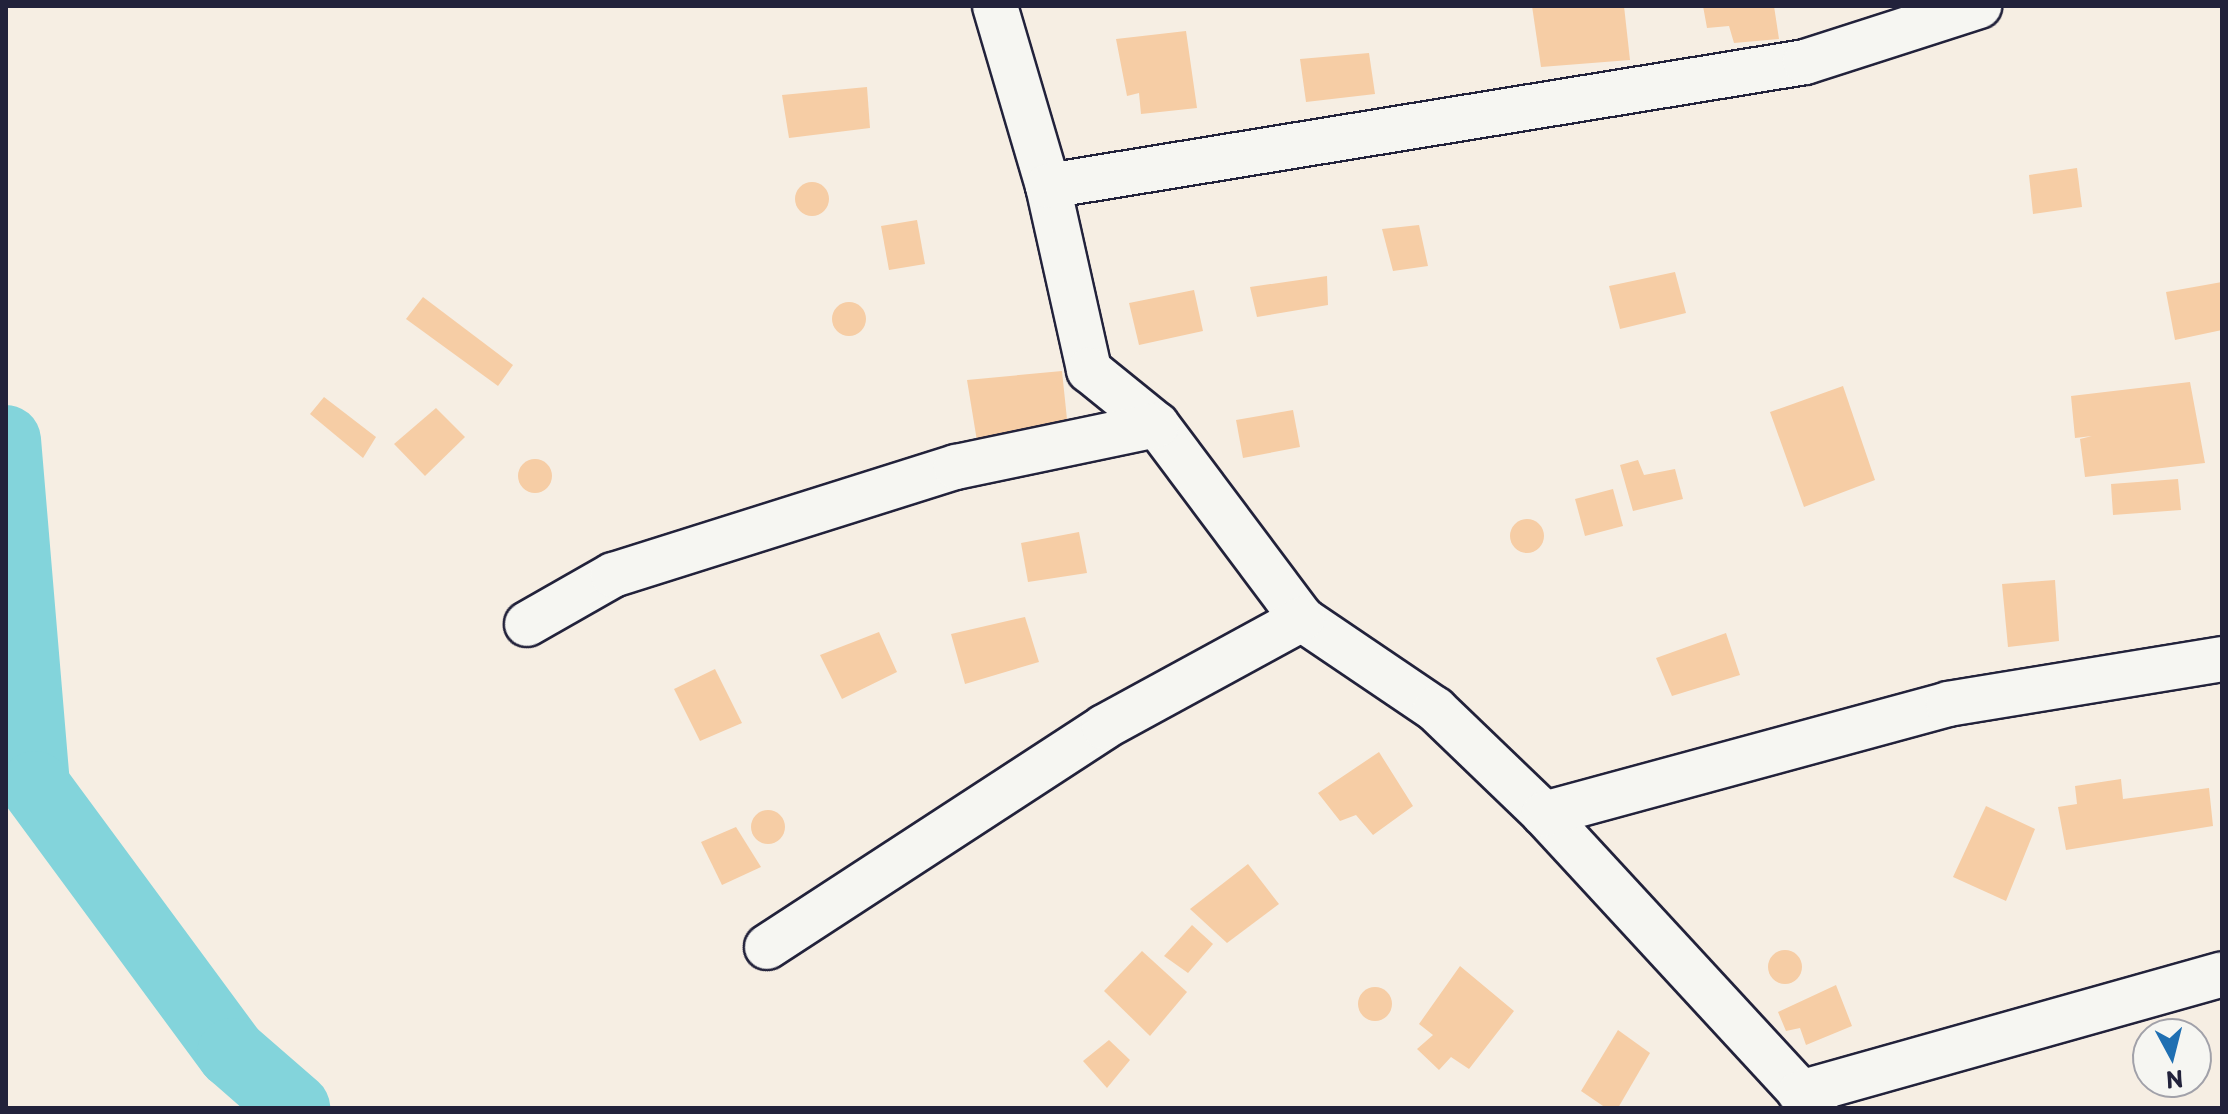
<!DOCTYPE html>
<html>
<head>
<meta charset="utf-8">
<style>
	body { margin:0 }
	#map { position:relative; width:2228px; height:1114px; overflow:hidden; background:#f6eee3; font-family:"Playpen Sans",sans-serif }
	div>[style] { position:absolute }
	.river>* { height:70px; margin:-35px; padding:0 35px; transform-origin:35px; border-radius:35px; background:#83d4db }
	.building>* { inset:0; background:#f6cda5 }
	.round { border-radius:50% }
	.roads { filter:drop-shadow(2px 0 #22223b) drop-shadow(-2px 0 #22223b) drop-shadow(0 2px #22223b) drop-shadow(0 -2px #22223b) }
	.minor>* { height:44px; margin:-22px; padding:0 22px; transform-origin:22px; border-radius:22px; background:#f6f6f2 }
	span { translate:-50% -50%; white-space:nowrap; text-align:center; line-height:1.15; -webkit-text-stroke:6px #f6f6f2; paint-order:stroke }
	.frame { position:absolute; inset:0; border:8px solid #22223b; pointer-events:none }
	.north { position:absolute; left:2132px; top:1018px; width:80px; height:80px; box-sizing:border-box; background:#f6f6f2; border:2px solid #a1a1a9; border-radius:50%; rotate:173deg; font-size:22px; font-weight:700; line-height:32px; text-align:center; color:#22223b }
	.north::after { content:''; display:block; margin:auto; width:28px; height:36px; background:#1f6fb2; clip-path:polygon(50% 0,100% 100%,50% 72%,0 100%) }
</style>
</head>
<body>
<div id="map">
	<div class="river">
		<div style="left:6px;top:440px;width:347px;rotate:85.2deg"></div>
		<div style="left:35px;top:786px;width:332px;rotate:53.6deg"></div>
		<div style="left:232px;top:1053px;width:84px;rotate:41.1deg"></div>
	</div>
	<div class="building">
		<div style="clip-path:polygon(1532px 6px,1624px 6px,1630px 60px,1541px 67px)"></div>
		<div style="clip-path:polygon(1703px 6px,1774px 6px,1779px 39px,1734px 43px,1729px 26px,1707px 28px)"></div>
		<div style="clip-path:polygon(1186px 31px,1197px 108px,1141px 114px,1139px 93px,1127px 96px,1116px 39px)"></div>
		<div style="clip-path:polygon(1369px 53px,1375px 94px,1306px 102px,1300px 59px)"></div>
		<div style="clip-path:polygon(867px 87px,870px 128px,789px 138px,782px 95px)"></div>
		<div style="clip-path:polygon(2077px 168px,2082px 207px,2033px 214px,2029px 175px)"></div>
		<div class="round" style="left:795px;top:182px;width:34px;height:34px"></div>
		<div style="clip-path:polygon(917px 220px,925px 264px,889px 270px,881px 226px)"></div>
		<div style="clip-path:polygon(1419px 225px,1428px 266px,1393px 271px,1382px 229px)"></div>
		<div style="clip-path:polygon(1675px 272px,1686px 313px,1620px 329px,1609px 286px)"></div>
		<div style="clip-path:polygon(1327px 276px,1328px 305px,1257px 317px,1250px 287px)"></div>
		<div style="clip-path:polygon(2222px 282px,2222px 330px,2175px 340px,2166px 292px)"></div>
		<div style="clip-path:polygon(1194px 290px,1203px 331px,1139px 345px,1129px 303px)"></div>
		<div style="clip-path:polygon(423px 297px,513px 365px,498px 386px,406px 319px)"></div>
		<div class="round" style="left:832px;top:302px;width:34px;height:34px"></div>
		<div style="clip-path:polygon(1062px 371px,1068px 429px,977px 441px,967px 380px)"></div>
		<div style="clip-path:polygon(2190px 382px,2205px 463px,2085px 477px,2080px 439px,2092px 436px,2075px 438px,2071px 396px)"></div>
		<div style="clip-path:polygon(1843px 386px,1875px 480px,1804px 507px,1770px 412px)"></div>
		<div style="clip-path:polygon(324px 397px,376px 437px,363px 458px,310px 414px)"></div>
		<div style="clip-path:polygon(436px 408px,465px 437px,425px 476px,394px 444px)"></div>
		<div style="clip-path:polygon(1293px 410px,1300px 447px,1243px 458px,1236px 420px)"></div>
		<div class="round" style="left:518px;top:459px;width:34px;height:34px"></div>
		<div style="clip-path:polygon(1638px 460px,1644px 475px,1675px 469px,1683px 499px,1633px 511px,1620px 465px)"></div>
		<div style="clip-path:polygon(2178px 479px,2181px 510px,2113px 515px,2111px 484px)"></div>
		<div style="clip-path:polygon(1613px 489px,1623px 526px,1585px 536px,1575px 499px)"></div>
		<div class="round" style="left:1510px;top:519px;width:34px;height:34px"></div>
		<div style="clip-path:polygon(1079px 532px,1087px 573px,1028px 582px,1021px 543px)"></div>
		<div style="clip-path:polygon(2055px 580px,2059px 641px,2008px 647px,2002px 584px)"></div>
		<div style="clip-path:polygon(1025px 617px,1039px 662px,965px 684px,951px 634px)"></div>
		<div style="clip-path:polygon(879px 632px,897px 672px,842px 699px,820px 655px)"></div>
		<div style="clip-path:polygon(1726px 633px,1740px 675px,1672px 696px,1656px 658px)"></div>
		<div style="clip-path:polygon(715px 669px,742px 723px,700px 741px,674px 689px)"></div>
		<div style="clip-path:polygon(1379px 752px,1413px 806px,1373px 835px,1356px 815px,1340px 821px,1318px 793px)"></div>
		<div style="clip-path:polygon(2121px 779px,2123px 799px,2209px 788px,2213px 826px,2066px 850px,2058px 807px,2077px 804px,2075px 786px)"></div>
		<div style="clip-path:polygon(1986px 806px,2035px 829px,2006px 901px,1953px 877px)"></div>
		<div class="round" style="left:751px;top:810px;width:34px;height:34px"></div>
		<div style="clip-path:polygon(736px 827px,761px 867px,722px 885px,701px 842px)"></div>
		<div style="clip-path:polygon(1248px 864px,1279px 904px,1227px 943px,1190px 909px)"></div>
		<div style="clip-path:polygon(1192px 925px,1213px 944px,1188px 973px,1164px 956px)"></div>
		<div class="round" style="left:1768px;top:950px;width:34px;height:34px"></div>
		<div style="clip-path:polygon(1142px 951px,1187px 992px,1150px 1036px,1104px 991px)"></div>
		<div style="clip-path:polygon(1460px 966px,1514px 1011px,1469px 1069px,1451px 1057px,1439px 1070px,1417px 1049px,1433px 1035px,1419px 1024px)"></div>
		<div style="clip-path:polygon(1836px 985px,1852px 1026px,1806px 1045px,1800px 1028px,1786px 1031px,1778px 1012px)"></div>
		<div class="round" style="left:1358px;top:987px;width:34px;height:34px"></div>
		<div style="clip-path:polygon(1618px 1030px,1650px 1053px,1618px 1108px,1606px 1108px,1581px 1091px)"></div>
		<div style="clip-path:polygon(1109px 1040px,1130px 1060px,1107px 1088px,1083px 1061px)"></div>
	</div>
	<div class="roads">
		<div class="minor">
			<div style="left:995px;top:6px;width:188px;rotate:73.6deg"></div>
			<div style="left:1048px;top:186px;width:189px;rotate:77.4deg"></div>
			<div style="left:1089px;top:370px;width:87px;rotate:39deg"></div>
			<div style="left:1157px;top:425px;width:242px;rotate:53.2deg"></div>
			<div style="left:1302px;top:619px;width:161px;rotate:34.1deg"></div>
			<div style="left:1435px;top:709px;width:151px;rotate:43.9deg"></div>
			<div style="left:1544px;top:814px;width:400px;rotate:47.3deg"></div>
			<div style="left:1048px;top:186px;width:767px;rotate:-9.3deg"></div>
			<div style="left:1805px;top:62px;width:183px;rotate:-17.8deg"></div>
			<div style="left:527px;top:624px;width:99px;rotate:-29.7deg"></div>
			<div style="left:613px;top:575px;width:360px;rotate:-17.5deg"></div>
			<div style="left:956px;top:467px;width:205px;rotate:-11.8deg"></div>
			<div style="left:1544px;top:814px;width:419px;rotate:-15.2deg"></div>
			<div style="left:1948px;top:704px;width:278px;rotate:-9.3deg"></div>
			<div style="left:767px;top:947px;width:402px;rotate:-33.1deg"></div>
			<div style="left:1104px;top:727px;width:226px;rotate:-28.6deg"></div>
			<div style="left:1800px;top:1093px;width:438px;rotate:-15.7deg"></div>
		</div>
	</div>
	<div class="frame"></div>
	<div class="north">N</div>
</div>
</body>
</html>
